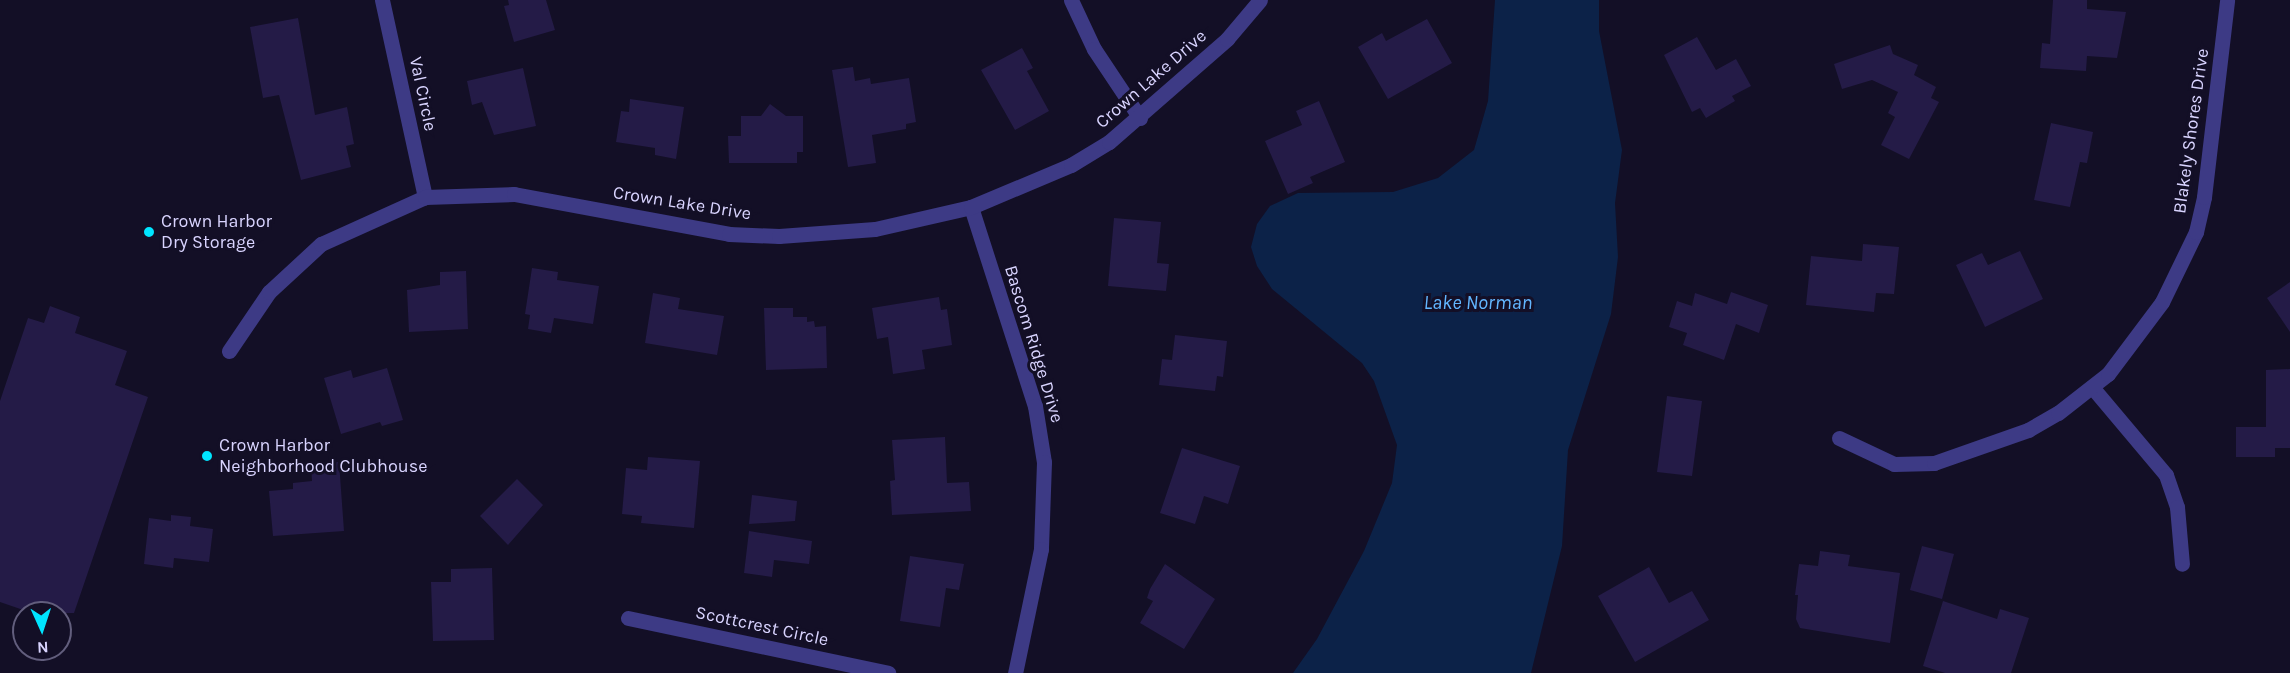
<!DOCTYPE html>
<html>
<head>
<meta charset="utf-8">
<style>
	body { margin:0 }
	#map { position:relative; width:2290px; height:673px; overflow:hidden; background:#130f26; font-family:Karla,sans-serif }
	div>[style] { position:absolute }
	.water>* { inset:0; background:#0c2248 }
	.building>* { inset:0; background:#241b47 }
	.minor>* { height:15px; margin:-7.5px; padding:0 7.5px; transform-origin:7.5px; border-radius:7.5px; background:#3d3a85 }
	.dots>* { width:16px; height:16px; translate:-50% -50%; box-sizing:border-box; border:3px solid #130f26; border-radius:50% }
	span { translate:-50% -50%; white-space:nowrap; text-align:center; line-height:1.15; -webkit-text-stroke:6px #130f26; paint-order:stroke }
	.street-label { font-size:18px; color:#d9d4ff }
	.poi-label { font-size:18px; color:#d9d4ff }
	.left { translate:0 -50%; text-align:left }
	.water-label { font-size:20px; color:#62b6ff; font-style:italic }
	.north { position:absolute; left:12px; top:601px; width:60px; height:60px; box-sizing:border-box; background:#130f26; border:2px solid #625e7d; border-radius:50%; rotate:177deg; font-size:16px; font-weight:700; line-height:24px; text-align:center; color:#d9d4ff }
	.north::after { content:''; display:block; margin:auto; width:21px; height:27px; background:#00e5ff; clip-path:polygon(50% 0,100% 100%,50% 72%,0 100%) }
</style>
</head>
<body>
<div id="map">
	<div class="water">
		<div style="clip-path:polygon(1495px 0,1599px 0,1599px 31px,1622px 150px,1615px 203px,1618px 257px,1611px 314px,1568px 450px,1562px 546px,1531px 673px,1293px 673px,1317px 639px,1364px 551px,1392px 483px,1397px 445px,1374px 381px,1362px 363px,1272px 289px,1257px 266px,1251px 247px,1257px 224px,1270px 206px,1298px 193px,1393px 192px,1438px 178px,1474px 150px,1488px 101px)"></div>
	</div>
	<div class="building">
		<div style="clip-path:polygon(508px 0,546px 0,555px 30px,514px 42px,504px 6px,509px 5px)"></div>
		<div style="clip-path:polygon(2053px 0,2087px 0,2087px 9px,2126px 12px,2117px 58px,2087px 56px,2086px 71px,2040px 68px,2042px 43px,2050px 44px)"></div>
		<div style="clip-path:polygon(298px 18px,315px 115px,347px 107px,354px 144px,346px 146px,351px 167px,301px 180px,279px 95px,263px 98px,250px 27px)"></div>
		<div style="clip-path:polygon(1427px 19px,1452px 63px,1388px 99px,1358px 47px,1382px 33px,1386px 41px)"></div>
		<div style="clip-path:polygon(1697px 37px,1716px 70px,1736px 59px,1751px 86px,1732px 96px,1735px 101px,1706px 118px,1700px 108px,1692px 112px,1664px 55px)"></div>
		<div style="clip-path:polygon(1890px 45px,1893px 54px,1918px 65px,1914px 75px,1936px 87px,1931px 98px,1939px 102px,1909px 159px,1881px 145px,1895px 117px,1888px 113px,1898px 92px,1872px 80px,1842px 89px,1834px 64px)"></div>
		<div style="clip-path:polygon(1022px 48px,1033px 68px,1027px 71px,1049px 111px,1015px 130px,981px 70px)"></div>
		<div style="clip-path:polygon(853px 67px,855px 81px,870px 78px,871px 84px,909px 78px,916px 122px,906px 124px,906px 129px,872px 135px,876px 163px,848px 167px,832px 70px)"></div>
		<div style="clip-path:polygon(523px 68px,536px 126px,494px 135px,482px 102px,472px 105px,467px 81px)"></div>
		<div style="clip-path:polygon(630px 99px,684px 107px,676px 159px,655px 155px,655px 148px,616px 142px,621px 111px,629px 112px)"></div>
		<div style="clip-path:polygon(1319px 101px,1345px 162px,1310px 177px,1313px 183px,1288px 194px,1265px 141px,1302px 125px,1296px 111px)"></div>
		<div style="clip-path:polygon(770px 104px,786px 116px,803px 116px,803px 152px,797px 152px,797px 163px,729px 163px,728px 136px,741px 136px,741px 116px,761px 116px)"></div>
		<div style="clip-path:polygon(2051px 123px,2093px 132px,2087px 163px,2080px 162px,2070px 207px,2034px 200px)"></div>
		<div style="clip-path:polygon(1114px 218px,1161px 222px,1157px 263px,1169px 264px,1166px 291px,1108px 286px)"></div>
		<div style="clip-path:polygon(1863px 244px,1899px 247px,1894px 294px,1876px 293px,1874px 312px,1806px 305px,1811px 256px,1862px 261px)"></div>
		<div style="clip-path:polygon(2020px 251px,2043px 299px,1985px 327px,1956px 265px,1982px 253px,1988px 265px)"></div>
		<div style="clip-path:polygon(532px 268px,558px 272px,557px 280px,599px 286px,593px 324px,554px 318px,551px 333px,528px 329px,530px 315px,525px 314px)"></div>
		<div style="clip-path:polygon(466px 271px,468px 329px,409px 332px,407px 290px,440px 285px,440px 272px)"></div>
		<div style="clip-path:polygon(2290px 282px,2290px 332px,2267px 298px)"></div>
		<div style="clip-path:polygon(1731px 292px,1768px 305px,1759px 333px,1736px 324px,1724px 360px,1683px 345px,1687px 333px,1669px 327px,1677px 301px,1692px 306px,1695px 293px,1727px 304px)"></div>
		<div style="clip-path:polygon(653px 293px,680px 298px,678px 309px,724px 316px,717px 355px,645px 343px)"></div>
		<div style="clip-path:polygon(939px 297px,941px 310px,947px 309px,952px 345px,922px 350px,925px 369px,893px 374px,888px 337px,877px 339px,872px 308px)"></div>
		<div style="clip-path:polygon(50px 306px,80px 317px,75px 333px,127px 351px,115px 385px,148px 397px,74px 613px,32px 613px,0 602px,0 401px,28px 318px,44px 323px)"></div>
		<div style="clip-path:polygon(764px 308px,793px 308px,793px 317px,807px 317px,807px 322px,814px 321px,815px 327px,826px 326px,827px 368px,766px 370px)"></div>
		<div style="clip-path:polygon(1175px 335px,1227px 341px,1223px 377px,1217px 376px,1215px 391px,1159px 385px,1162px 359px,1172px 360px)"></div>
		<div style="clip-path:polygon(387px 368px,403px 420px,382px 426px,380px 422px,341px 434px,324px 378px,351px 370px,353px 378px)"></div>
		<div style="clip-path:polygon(2290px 369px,2290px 448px,2275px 448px,2275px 457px,2236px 457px,2236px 427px,2266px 427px,2266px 370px)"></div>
		<div style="clip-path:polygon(1667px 396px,1702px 401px,1692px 476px,1657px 472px)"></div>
		<div style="clip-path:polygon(945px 437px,947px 483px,969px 482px,971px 511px,892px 515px,890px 481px,895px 480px,892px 440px)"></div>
		<div style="clip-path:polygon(1182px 448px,1240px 466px,1228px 504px,1204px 496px,1195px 524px,1160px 513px)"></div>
		<div style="clip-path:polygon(648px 457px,700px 461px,694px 528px,641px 523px,642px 516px,622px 514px,626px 468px,647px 470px)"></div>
		<div style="clip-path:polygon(339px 462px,344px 531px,273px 536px,269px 491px,293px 489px,293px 483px,312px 481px,311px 464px)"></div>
		<div style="clip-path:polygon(517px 479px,543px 505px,508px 545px,480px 516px)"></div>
		<div style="clip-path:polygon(752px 495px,797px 501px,795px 521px,749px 524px)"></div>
		<div style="clip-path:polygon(171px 515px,191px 517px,190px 526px,213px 529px,209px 562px,174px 558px,173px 568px,144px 564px,149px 518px,171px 521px)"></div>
		<div style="clip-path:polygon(749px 531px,812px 541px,809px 564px,774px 560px,772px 577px,744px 573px)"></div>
		<div style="clip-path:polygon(1922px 546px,1954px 554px,1942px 599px,1910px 590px)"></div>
		<div style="clip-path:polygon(1820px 551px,1850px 555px,1848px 566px,1900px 573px,1890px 643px,1800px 628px,1796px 619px,1798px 595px,1795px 595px,1799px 564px,1818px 566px)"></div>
		<div style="clip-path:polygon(910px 556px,964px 564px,959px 590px,946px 588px,940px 627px,900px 621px)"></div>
		<div style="clip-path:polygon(1165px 564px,1215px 599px,1184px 649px,1140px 623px,1153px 601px,1147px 598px,1150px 589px)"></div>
		<div style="clip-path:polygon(1649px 567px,1669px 603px,1692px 591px,1709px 620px,1635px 662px,1598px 596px)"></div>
		<div style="clip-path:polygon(492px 568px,494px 640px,433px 641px,431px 582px,451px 582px,451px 569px)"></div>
		<div style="clip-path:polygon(1943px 601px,1997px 619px,2000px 609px,2029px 618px,2011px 673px,1945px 673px,1923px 666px)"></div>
	</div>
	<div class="minor">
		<div style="left:382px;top:0;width:202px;rotate:77.7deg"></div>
		<div style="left:1071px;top:0;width:54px;rotate:64.9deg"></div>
		<div style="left:1094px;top:49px;width:83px;rotate:56.3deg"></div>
		<div style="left:971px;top:207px;width:209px;rotate:72.2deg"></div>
		<div style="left:1035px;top:406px;width:57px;rotate:80.9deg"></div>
		<div style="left:1044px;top:462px;width:87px;rotate:92deg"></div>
		<div style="left:1041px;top:549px;width:127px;rotate:101.8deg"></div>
		<div style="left:229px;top:351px;width:71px;rotate:-55.9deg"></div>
		<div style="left:269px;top:292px;width:71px;rotate:-42.7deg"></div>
		<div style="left:321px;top:244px;width:114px;rotate:-24.3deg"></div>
		<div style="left:425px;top:197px;width:89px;rotate:-1.9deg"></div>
		<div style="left:514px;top:194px;width:219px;rotate:10.5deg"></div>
		<div style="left:729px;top:234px;width:50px;rotate:2.3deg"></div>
		<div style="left:779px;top:236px;width:96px;rotate:-4.2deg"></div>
		<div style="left:875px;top:229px;width:98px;rotate:-12.9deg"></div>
		<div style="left:971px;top:207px;width:108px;rotate:-22.8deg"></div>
		<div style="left:1071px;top:165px;width:44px;rotate:-31.2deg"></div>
		<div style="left:1109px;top:142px;width:157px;rotate:-41.1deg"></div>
		<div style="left:1227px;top:39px;width:51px;rotate:-49.8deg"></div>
		<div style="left:2092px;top:387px;width:115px;rotate:49.9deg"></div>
		<div style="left:2166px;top:475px;width:34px;rotate:71deg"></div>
		<div style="left:2177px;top:507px;width:57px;rotate:85deg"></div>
		<div style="left:1839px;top:438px;width:61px;rotate:25.3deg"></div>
		<div style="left:1894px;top:464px;width:40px;rotate:-1.4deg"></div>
		<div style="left:1934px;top:463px;width:100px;rotate:-19.3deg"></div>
		<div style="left:2028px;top:430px;width:34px;rotate:-30deg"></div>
		<div style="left:2058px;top:413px;width:63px;rotate:-38deg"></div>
		<div style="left:2108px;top:374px;width:90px;rotate:-53.1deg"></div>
		<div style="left:2162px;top:302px;width:78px;rotate:-64.1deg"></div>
		<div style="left:2196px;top:232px;width:36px;rotate:-77deg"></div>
		<div style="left:2204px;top:197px;width:198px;rotate:-83.3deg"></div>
		<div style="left:628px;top:618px;width:266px;rotate:11.9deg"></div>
	</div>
	<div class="dots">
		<div style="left:149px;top:232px;background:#00e5ff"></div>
		<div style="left:207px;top:456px;background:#00e5ff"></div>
	</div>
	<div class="street-label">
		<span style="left:1151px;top:79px;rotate:-41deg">Crown Lake Drive</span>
		<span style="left:423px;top:94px;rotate:78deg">Val Circle</span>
		<span style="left:2191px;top:131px;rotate:-82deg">Blakely Shores Drive</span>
		<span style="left:682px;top:203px;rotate:9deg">Crown Lake Drive</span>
		<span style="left:1034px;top:344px;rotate:73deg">Bascom Ridge Drive</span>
		<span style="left:762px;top:626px;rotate:12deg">Scottcrest Circle</span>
	</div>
	<div class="poi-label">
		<span class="left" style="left:161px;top:232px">Crown Harbor<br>Dry Storage</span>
		<span class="left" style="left:219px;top:456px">Crown Harbor<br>Neighborhood Clubhouse</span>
	</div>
	<div class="water-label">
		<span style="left:1478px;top:302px">Lake Norman</span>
	</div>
	<div class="north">N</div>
</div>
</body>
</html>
